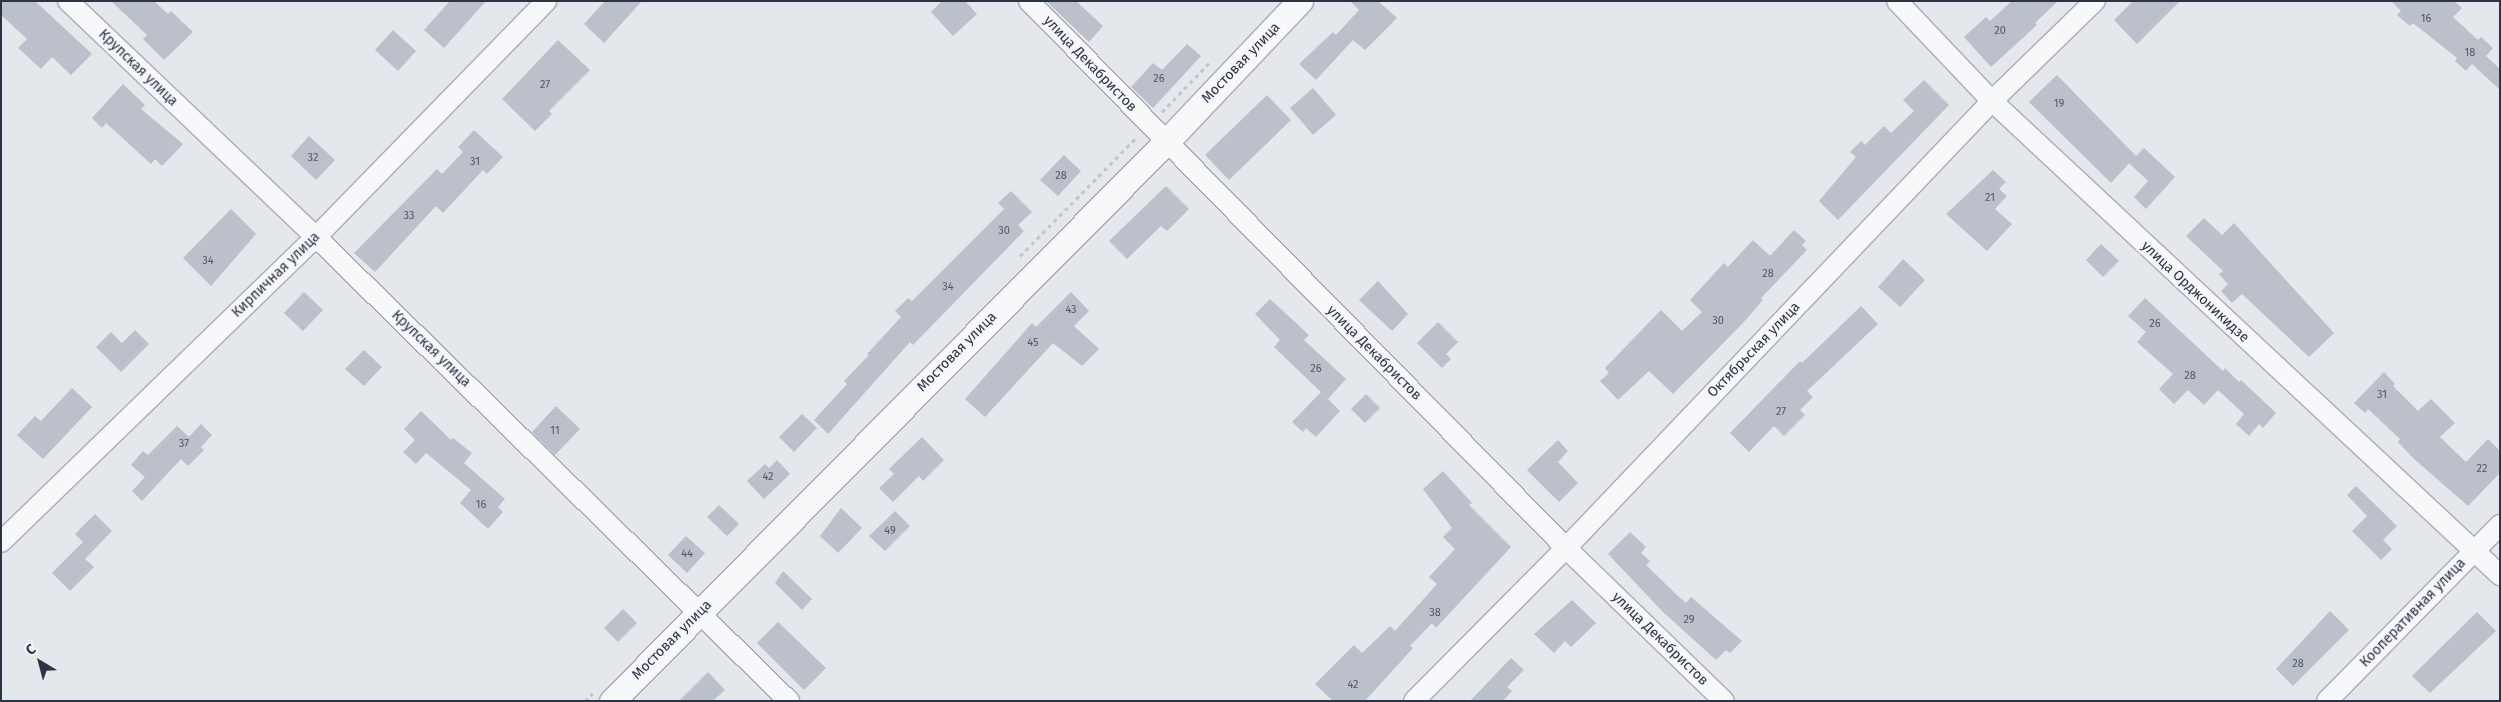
<!DOCTYPE html>
<html>
<head>
<meta charset="utf-8">
<style>
	body { margin:0 }
	#map { position:relative; width:2501px; height:702px; overflow:hidden; background:#e4e7ec; font-family:"Fira Sans",sans-serif }
	div>[style] { position:absolute }
	.building>* { inset:0; background:#bbc0ca }
	.path>* { height:3px; margin-top:-1.5px; transform-origin:0; background:repeating-linear-gradient(90deg,#c2c5cb 0 4px,transparent 0 8px) }
	.roads { filter:drop-shadow(1px 0 #a9aeb7) drop-shadow(-1px 0 #a9aeb7) drop-shadow(0 1px #a9aeb7) drop-shadow(0 -1px #a9aeb7) }
	.minor>* { height:20px; margin:-10px; padding:0 10px; transform-origin:10px; border-radius:10px; background:#f7f8fa }
	.tertiary>* { height:25px; margin:-12.5px; padding:0 12.5px; transform-origin:12.5px; border-radius:12.5px; background:#f7f8fa }
	span { translate:-50% -50%; white-space:nowrap; text-align:center; line-height:1.15; -webkit-text-stroke:4.5px #f4f6f9; paint-order:stroke }
	.number-label { font-size:11px; color:#4f5766 }
	.number-label span { -webkit-text-stroke-width:0 }
	.street-label { font-size:14px; color:#2b3445 }
	.frame { position:absolute; inset:0; border:2px solid #2b3445; pointer-events:none }
	.north { position:absolute; left:15px; top:637px; width:50px; height:50px; -webkit-text-stroke:4px #f4f6f9; paint-order:stroke; rotate:323deg; font-size:14px; font-weight:700; line-height:20px; text-align:center; color:#2b3445 }
	.north::after { content:''; display:block; margin:auto; width:18px; height:22px; background:#2b3445; clip-path:polygon(50% 0,100% 100%,50% 72%,0 100%) }
</style>
</head>
<body>
<div id="map">
	<div class="building">
		<div style="clip-path:polygon(1px 1px,35px 1px,92px 54px,71px 75px,52px 57px,41px 69px,18px 48px,27px 39px,1px 15px)"></div>
		<div style="clip-path:polygon(111px 1px,154px 1px,168px 14px,171px 11px,193px 32px,164px 60px,143px 39px,147px 35px)"></div>
		<div style="clip-path:polygon(450px 1px,486px 1px,444px 48px,424px 30px)"></div>
		<div style="clip-path:polygon(605px 1px,642px 1px,604px 43px,584px 24px)"></div>
		<div style="clip-path:polygon(942px 1px,965px 1px,977px 14px,953px 36px,931px 12px)"></div>
		<div style="clip-path:polygon(1046px 1px,1076px 1px,1103px 26px,1089px 42px)"></div>
		<div style="clip-path:polygon(1350px 1px,1378px 1px,1397px 18px,1365px 50px,1353px 40px,1316px 80px,1299px 64px,1333px 32px,1336px 35px,1359px 10px)"></div>
		<div style="clip-path:polygon(2012px 1px,2058px 1px,2035px 23px,2037px 25px,1991px 67px,1964px 37px,1986px 17px,1990px 21px)"></div>
		<div style="clip-path:polygon(2133px 1px,2180px 1px,2137px 44px,2114px 20px)"></div>
		<div style="clip-path:polygon(2391px 1px,2454px 1px,2462px 8px,2453px 17px,2478px 40px,2481px 37px,2493px 48px,2486px 56px,2500px 69px,2500px 90px,2472px 64px,2466px 71px,2455px 61px,2457px 58px,2413px 23px,2410px 26px,2397px 15px,2401px 11px)"></div>
		<div style="clip-path:polygon(393px 30px,416px 51px,398px 71px,375px 50px)"></div>
		<div style="clip-path:polygon(558px 40px,590px 70px,549px 111px,552px 114px,535px 131px,502px 99px)"></div>
		<div style="clip-path:polygon(1187px 44px,1201px 56px,1153px 108px,1131px 87px,1153px 63px,1162px 70px)"></div>
		<div style="clip-path:polygon(2057px 75px,2136px 156px,2111px 183px,2029px 102px)"></div>
		<div style="clip-path:polygon(1924px 80px,1949px 105px,1838px 220px,1819px 201px,1856px 157px,1850px 152px,1861px 141px,1865px 145px,1884px 126px,1891px 133px,1914px 111px,1903px 100px)"></div>
		<div style="clip-path:polygon(123px 84px,145px 105px,141px 109px,183px 144px,162px 166px,155px 159px,151px 164px,106px 123px,102px 128px,92px 118px)"></div>
		<div style="clip-path:polygon(1313px 88px,1336px 115px,1313px 135px,1290px 108px)"></div>
		<div style="clip-path:polygon(1267px 95px,1291px 120px,1229px 180px,1205px 155px)"></div>
		<div style="clip-path:polygon(474px 130px,503px 157px,487px 174px,483px 170px,443px 213px,436px 206px,375px 272px,354px 253px,437px 169px,442px 174px,463px 152px,458px 147px)"></div>
		<div style="clip-path:polygon(309px 136px,335px 160px,316px 180px,291px 156px)"></div>
		<div style="clip-path:polygon(2144px 148px,2175px 177px,2146px 209px,2134px 197px,2148px 181px,2129px 163px)"></div>
		<div style="clip-path:polygon(1064px 155px,1081px 171px,1058px 196px,1040px 180px)"></div>
		<div style="clip-path:polygon(1993px 170px,2006px 182px,1999px 189px,2007px 196px,1995px 209px,2012px 224px,1987px 251px,1946px 214px)"></div>
		<div style="clip-path:polygon(1166px 186px,1189px 209px,1167px 231px,1161px 226px,1127px 259px,1109px 241px)"></div>
		<div style="clip-path:polygon(1011px 191px,1032px 212px,1018px 225px,1024px 231px,913px 345px,910px 342px,828px 434px,814px 420px,847px 384px,844px 381px,869px 355px,867px 354px,901px 317px,895px 311px,908px 298px,912px 301px,1004px 209px,998px 203px)"></div>
		<div style="clip-path:polygon(231px 209px,256px 234px,211px 286px,183px 258px)"></div>
		<div style="clip-path:polygon(2204px 218px,2222px 235px,2234px 223px,2334px 333px,2309px 357px,2242px 294px,2232px 303px,2221px 291px,2228px 284px,2219px 274px,2223px 271px,2186px 236px)"></div>
		<div style="clip-path:polygon(1794px 230px,1806px 241px,1802px 245px,1807px 250px,1761px 298px,1763px 300px,1742px 324px,1673px 394px,1649px 371px,1618px 400px,1600px 381px,1609px 373px,1605px 368px,1661px 310px,1682px 331px,1702px 312px,1690px 300px,1724px 263px,1728px 267px,1753px 240px,1770px 256px)"></div>
		<div style="clip-path:polygon(2101px 244px,2119px 261px,2103px 277px,2086px 260px)"></div>
		<div style="clip-path:polygon(1903px 259px,1925px 280px,1900px 307px,1878px 287px)"></div>
		<div style="clip-path:polygon(1378px 281px,1408px 314px,1392px 331px,1359px 300px)"></div>
		<div style="clip-path:polygon(304px 292px,323px 310px,303px 331px,284px 313px)"></div>
		<div style="clip-path:polygon(1071px 292px,1089px 311px,1074px 326px,1099px 349px,1082px 366px,1053px 343px,985px 417px,965px 399px,1032px 323px,1036px 327px)"></div>
		<div style="clip-path:polygon(2145px 298px,2223px 371px,2225px 368px,2239px 382px,2241px 380px,2276px 413px,2263px 428px,2259px 424px,2249px 436px,2236px 424px,2244px 414px,2218px 390px,2204px 405px,2188px 390px,2174px 404px,2159px 389px,2173px 374px,2137px 342px,2146px 332px,2128px 316px)"></div>
		<div style="clip-path:polygon(1270px 299px,1309px 335px,1304px 340px,1346px 379px,1328px 399px,1274px 347px,1280px 340px,1255px 314px)"></div>
		<div style="clip-path:polygon(1861px 306px,1878px 324px,1807px 391px,1813px 397px,1800px 410px,1805px 415px,1784px 436px,1774px 426px,1749px 452px,1730px 433px,1800px 361px,1802px 363px)"></div>
		<div style="clip-path:polygon(1438px 322px,1458px 342px,1446px 354px,1451px 359px,1442px 368px,1417px 343px)"></div>
		<div style="clip-path:polygon(135px 330px,149px 344px,121px 372px,96px 347px,111px 332px,122px 343px)"></div>
		<div style="clip-path:polygon(364px 350px,382px 367px,364px 386px,345px 369px)"></div>
		<div style="clip-path:polygon(2384px 372px,2395px 384px,2393px 386px,2418px 411px,2431px 399px,2455px 423px,2440px 437px,2466px 462px,2488px 439px,2500px 451px,2500px 473px,2468px 506px,2413px 458px,2398px 442px,2400px 439px,2368px 409px,2365px 413px,2354px 403px)"></div>
		<div style="clip-path:polygon(72px 388px,92px 407px,43px 459px,17px 435px,35px 416px,41px 421px)"></div>
		<div style="clip-path:polygon(1321px 392px,1340px 411px,1316px 437px,1306px 428px,1303px 432px,1292px 422px)"></div>
		<div style="clip-path:polygon(1366px 394px,1380px 408px,1365px 423px,1351px 409px)"></div>
		<div style="clip-path:polygon(556px 406px,580px 429px,555px 455px,532px 432px)"></div>
		<div style="clip-path:polygon(421px 411px,451px 440px,453px 438px,472px 453px,464px 463px,505px 499px,498px 507px,503px 512px,488px 529px,460px 503px,471px 490px,426px 453px,416px 464px,403px 452px,415px 440px,404px 429px)"></div>
		<div style="clip-path:polygon(802px 414px,817px 428px,794px 452px,779px 437px)"></div>
		<div style="clip-path:polygon(201px 424px,212px 435px,201px 447px,204px 450px,188px 466px,181px 459px,142px 501px,132px 491px,145px 477px,131px 465px,143px 451px,148px 455px,177px 426px,189px 437px)"></div>
		<div style="clip-path:polygon(922px 437px,944px 460px,923px 481px,919px 476px,893px 502px,879px 488px,894px 474px,889px 469px)"></div>
		<div style="clip-path:polygon(1558px 440px,1568px 451px,1558px 462px,1578px 483px,1559px 502px,1527px 470px)"></div>
		<div style="clip-path:polygon(777px 460px,790px 474px,764px 499px,747px 481px,765px 464px,769px 468px)"></div>
		<div style="clip-path:polygon(1443px 471px,1472px 503px,1469px 505px,1511px 547px,1436px 628px,1432px 623px,1410px 646px,1413px 648px,1365px 701px,1333px 701px,1315px 684px,1354px 645px,1362px 653px,1390px 626px,1395px 631px,1437px 584px,1429px 577px,1455px 549px,1443px 537px,1452px 528px,1423px 489px)"></div>
		<div style="clip-path:polygon(2356px 486px,2397px 526px,2383px 540px,2392px 549px,2381px 560px,2352px 531px,2367px 516px,2347px 495px)"></div>
		<div style="clip-path:polygon(719px 505px,739px 524px,727px 536px,707px 517px)"></div>
		<div style="clip-path:polygon(841px 508px,862px 528px,838px 553px,820px 536px)"></div>
		<div style="clip-path:polygon(895px 511px,910px 526px,885px 551px,869px 536px)"></div>
		<div style="clip-path:polygon(95px 514px,112px 531px,85px 559px,94px 567px,70px 591px,52px 573px,83px 542px,75px 534px)"></div>
		<div style="clip-path:polygon(1630px 532px,1646px 547px,1641px 553px,1650px 561px,1646px 565px,1678px 596px,1686px 603px,1691px 597px,1742px 641px,1730px 653px,1726px 650px,1716px 660px,1663px 612px,1608px 554px)"></div>
		<div style="clip-path:polygon(686px 536px,705px 553px,687px 573px,668px 555px)"></div>
		<div style="clip-path:polygon(783px 571px,812px 599px,802px 610px,775px 583px)"></div>
		<div style="clip-path:polygon(1572px 600px,1596px 623px,1571px 647px,1565px 641px,1554px 653px,1534px 634px)"></div>
		<div style="clip-path:polygon(623px 609px,637px 623px,618px 642px,604px 628px)"></div>
		<div style="clip-path:polygon(2330px 611px,2349px 630px,2293px 686px,2276px 669px)"></div>
		<div style="clip-path:polygon(2477px 612px,2496px 631px,2430px 693px,2412px 676px)"></div>
		<div style="clip-path:polygon(778px 622px,826px 668px,804px 690px,757px 643px)"></div>
		<div style="clip-path:polygon(1511px 658px,1524px 670px,1507px 687px,1512px 691px,1503px 701px,1470px 701px)"></div>
		<div style="clip-path:polygon(708px 672px,725px 690px,713px 701px,679px 701px)"></div>
	</div>
	<div class="path">
		<div style="left:1162px;top:112px;width:71px;rotate:-46.1deg"></div>
		<div style="left:1020px;top:256px;width:168px;rotate:-45.5deg"></div>
		<div style="left:585px;top:701px;width:11px;rotate:-45deg"></div>
	</div>
	<div class="roads">
		<div class="minor">
			<div style="left:68px;top:1px;width:342px;rotate:43.6deg"></div>
			<div style="left:316px;top:237px;width:663px;rotate:44.45deg"></div>
			<div style="left:1029px;top:1px;width:767px;rotate:45.53deg"></div>
			<div style="left:1566px;top:548px;width:220px;rotate:44.1deg"></div>
			<div style="left:1897px;top:1px;width:138px;rotate:46.5deg"></div>
			<div style="left:1992px;top:101px;width:695px;rotate:43.02deg"></div>
			<div style="left:1px;top:542px;width:438px;rotate:-44.1deg"></div>
			<div style="left:316px;top:237px;width:330px;rotate:-45.7deg"></div>
			<div style="left:1414px;top:701px;width:216px;rotate:-45.2deg"></div>
			<div style="left:1566px;top:548px;width:617px;rotate:-46.38deg"></div>
			<div style="left:1992px;top:101px;width:144px;rotate:-44.2deg"></div>
			<div style="left:2327px;top:701px;width:247px;rotate:-45.5deg"></div>
		</div>
		<div class="tertiary">
			<div style="left:612px;top:701px;width:787px;rotate:-45.26deg"></div>
			<div style="left:1166px;top:142px;width:195px;rotate:-46.5deg"></div>
		</div>
	</div>
	<div class="number-label">
		<span style="left:2426px;top:19px">16</span>
		<span style="left:2000px;top:31px">20</span>
		<span style="left:2470px;top:53px">18</span>
		<span style="left:1159px;top:79px">26</span>
		<span style="left:545px;top:85px">27</span>
		<span style="left:2059px;top:104px">19</span>
		<span style="left:313px;top:158px">32</span>
		<span style="left:475px;top:162px">31</span>
		<span style="left:1061px;top:176px">28</span>
		<span style="left:1990px;top:198px">21</span>
		<span style="left:409px;top:216px">33</span>
		<span style="left:1004px;top:231px">30</span>
		<span style="left:208px;top:261px">34</span>
		<span style="left:1768px;top:274px">28</span>
		<span style="left:948px;top:287px">34</span>
		<span style="left:1071px;top:310px">43</span>
		<span style="left:1718px;top:321px">30</span>
		<span style="left:2155px;top:324px">26</span>
		<span style="left:1033px;top:343px">45</span>
		<span style="left:1316px;top:369px">26</span>
		<span style="left:2190px;top:376px">28</span>
		<span style="left:2382px;top:395px">31</span>
		<span style="left:1781px;top:412px">27</span>
		<span style="left:555px;top:431px">11</span>
		<span style="left:184px;top:444px">37</span>
		<span style="left:2482px;top:469px">22</span>
		<span style="left:768px;top:477px">42</span>
		<span style="left:481px;top:505px">16</span>
		<span style="left:890px;top:531px">49</span>
		<span style="left:687px;top:554px">44</span>
		<span style="left:1435px;top:613px">38</span>
		<span style="left:1689px;top:620px">29</span>
		<span style="left:2298px;top:664px">28</span>
		<span style="left:1353px;top:685px">42</span>
	</div>
	<div class="street-label">
		<span style="left:1241px;top:63px;rotate:-46deg">Мостовая улица</span>
		<span style="left:1090px;top:64px;rotate:46deg">улица Декабристов</span>
		<span style="left:138px;top:68px;rotate:44deg">Крупская улица</span>
		<span style="left:276px;top:275px;rotate:-44deg">Кирпичная улица</span>
		<span style="left:2195px;top:292px;rotate:43deg">улица Орджоникидзе</span>
		<span style="left:431px;top:349px;rotate:44deg">Крупская улица</span>
		<span style="left:1754px;top:350px;rotate:-46deg">Октябрьская улица</span>
		<span style="left:957px;top:352px;rotate:-45deg">Мостовая улица</span>
		<span style="left:1374px;top:353px;rotate:45deg">улица Декабристов</span>
		<span style="left:2413px;top:613px;rotate:-46deg">Кооперативная улица</span>
		<span style="left:1660px;top:639px;rotate:44deg">улица Декабристов</span>
		<span style="left:672px;top:640px;rotate:-45deg">Мостовая улица</span>
	</div>
	<div class="frame"></div>
	<div class="north">С</div>
</div>
</body>
</html>
